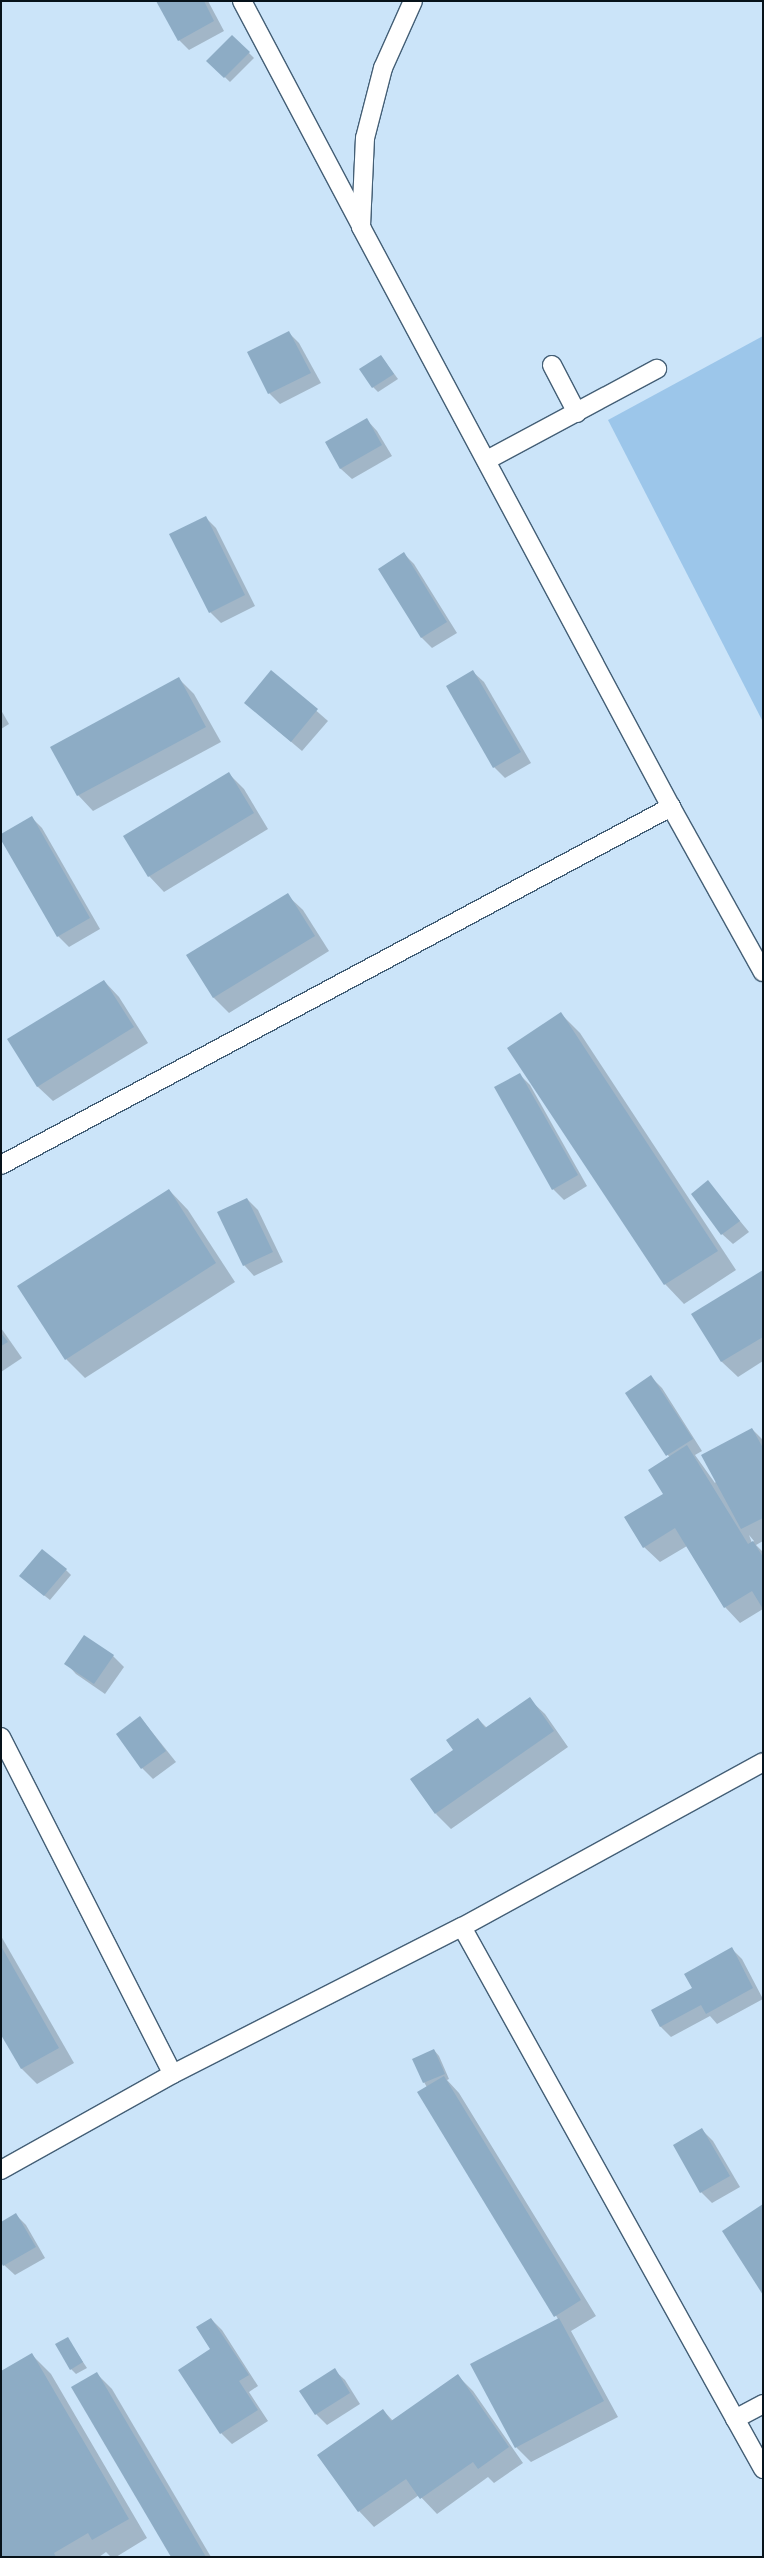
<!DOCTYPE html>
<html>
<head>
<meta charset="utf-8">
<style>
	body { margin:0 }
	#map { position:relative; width:764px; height:2558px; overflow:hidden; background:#cbe4f9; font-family:Montserrat,sans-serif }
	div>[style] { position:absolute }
	.green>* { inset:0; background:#9cc6ea }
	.shadow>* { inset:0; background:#0003 }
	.building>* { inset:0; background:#8dacc5 }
	.roads { filter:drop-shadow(1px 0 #445f76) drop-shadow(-1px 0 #445f76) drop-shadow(0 1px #445f76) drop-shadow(0 -1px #445f76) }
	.service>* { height:18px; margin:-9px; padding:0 9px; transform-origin:9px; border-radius:9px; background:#fff }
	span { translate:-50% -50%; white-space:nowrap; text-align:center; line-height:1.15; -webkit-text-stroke:4px #cbe4f9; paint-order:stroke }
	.frame { position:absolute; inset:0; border:2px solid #07121a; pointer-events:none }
</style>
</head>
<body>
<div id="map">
	<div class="green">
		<div style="clip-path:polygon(763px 336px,763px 722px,608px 420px)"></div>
	</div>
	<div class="shadow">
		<div style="clip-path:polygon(157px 1px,208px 1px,224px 31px,189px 50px,179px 40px)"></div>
		<div style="clip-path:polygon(232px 36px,254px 58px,230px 82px,208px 61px)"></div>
		<div style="clip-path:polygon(289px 333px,299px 343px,321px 383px,280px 404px,269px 393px,248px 353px)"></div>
		<div style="clip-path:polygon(381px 356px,398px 379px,378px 392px,373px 387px)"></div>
		<div style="clip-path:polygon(367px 420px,377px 431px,392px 456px,352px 479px,341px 469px,326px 443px)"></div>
		<div style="clip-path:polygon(205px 517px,216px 528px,255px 606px,221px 623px,210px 612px)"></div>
		<div style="clip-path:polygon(404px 554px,414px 564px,457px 633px,432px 648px,422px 638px,380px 569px)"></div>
		<div style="clip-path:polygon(272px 672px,328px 721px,302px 751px,257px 713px)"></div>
		<div style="clip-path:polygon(473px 672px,484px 682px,531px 763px,505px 778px,494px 767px,448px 686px)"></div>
		<div style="clip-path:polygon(179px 679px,194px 694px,221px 742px,93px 811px,78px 795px)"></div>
		<div style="clip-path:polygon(1px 710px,9px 724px,1px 729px)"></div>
		<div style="clip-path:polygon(229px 774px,244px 789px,268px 829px,164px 892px,149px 876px)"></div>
		<div style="clip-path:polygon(32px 818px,42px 828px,100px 929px,69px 947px,58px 936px)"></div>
		<div style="clip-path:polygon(287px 895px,303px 910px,329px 951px,229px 1013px,214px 998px,188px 956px)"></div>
		<div style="clip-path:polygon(104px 981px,119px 997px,148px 1043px,53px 1101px,37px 1086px)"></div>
		<div style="clip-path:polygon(561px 1014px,580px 1033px,736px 1270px,684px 1304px,665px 1284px,509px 1048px)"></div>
		<div style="clip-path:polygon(519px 1074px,530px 1085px,587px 1186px,564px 1200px,553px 1189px)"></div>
		<div style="clip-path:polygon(708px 1182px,749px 1232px,733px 1244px,722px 1234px)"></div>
		<div style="clip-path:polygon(169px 1190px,188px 1210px,235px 1282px,85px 1378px,66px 1359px)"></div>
		<div style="clip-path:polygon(247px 1199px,258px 1210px,283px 1262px,254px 1276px,244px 1265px)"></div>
		<div style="clip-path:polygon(763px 1271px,763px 1361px,738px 1377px,722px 1362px,693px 1314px)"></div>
		<div style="clip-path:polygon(1px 1328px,22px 1358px,1px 1372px)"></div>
		<div style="clip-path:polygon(evenodd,651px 1377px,662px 1388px,702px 1451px,695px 1455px,715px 1483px,752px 1429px,763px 1440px,763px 1541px,756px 1545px,763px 1552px,763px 1609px,740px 1623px,725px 1607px,687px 1546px,660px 1562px,644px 1547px,665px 1495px,670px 1458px,627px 1393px,651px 1377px,749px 1535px,754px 1541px,752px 1543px,749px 1535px)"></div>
		<div style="clip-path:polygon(66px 1570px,71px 1575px,50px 1600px,26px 1581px)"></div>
		<div style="clip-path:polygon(113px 1656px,124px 1667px,105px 1694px,76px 1674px,66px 1663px)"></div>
		<div style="clip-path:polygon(529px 1699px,545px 1714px,568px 1747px,451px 1829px,436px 1814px,454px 1750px,478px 1719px,487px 1728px)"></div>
		<div style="clip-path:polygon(140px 1717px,176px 1762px,153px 1779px,142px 1768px,117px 1734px)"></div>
		<div style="clip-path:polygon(1px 1936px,74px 2063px,37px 2084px,22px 2069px,1px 2033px)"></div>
		<div style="clip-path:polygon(732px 1949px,742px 1959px,763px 1999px,717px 2024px,710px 2016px,671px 2037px,661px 2027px,653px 2011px,693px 1989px)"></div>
		<div style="clip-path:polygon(434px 2050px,439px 2056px,449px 2079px,447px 2080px,459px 2093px,596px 2316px,571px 2331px,618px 2417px,531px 2462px,516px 2447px,558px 2319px,424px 2082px)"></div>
		<div style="clip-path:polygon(702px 2130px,713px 2141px,740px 2187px,712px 2203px,701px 2192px,675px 2145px)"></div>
		<div style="clip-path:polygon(16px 2215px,26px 2225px,45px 2258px,15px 2275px,4px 2265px)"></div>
		<div style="clip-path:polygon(211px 2319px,222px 2330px,258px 2386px,249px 2392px,268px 2421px,232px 2444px,221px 2433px,180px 2370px,212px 2350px)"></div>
		<div style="clip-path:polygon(67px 2338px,87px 2368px,76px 2374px,71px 2369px)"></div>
		<div style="clip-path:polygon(32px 2355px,51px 2374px,147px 2538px,116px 2557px,111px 2557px,106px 2552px,99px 2557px,1px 2557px)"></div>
		<div style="clip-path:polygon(334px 2370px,345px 2380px,360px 2404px,327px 2425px,316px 2414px)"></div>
		<div style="clip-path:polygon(97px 2374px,112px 2389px,211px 2557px,173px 2557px)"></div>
		<div style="clip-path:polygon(458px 2376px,473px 2391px,523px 2463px,494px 2483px,488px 2477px,437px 2514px,419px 2495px,374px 2527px,359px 2511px,383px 2410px,393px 2421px)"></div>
	</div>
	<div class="building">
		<div style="clip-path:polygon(156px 1px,204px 1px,214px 21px,178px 41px)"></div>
		<div style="clip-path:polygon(232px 35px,250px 52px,224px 78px,206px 61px)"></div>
		<div style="clip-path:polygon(289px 331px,311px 373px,268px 394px,247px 352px)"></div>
		<div style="clip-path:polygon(381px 355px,394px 374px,372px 388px,359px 369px)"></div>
		<div style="clip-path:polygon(367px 418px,382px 445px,340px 469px,325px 442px)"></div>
		<div style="clip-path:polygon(206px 516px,245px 595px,209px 613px,169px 534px)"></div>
		<div style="clip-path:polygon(404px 552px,447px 622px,421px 638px,378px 569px)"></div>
		<div style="clip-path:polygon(271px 670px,318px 709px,291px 742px,244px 703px)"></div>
		<div style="clip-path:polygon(473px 670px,521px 752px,493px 768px,446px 686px)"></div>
		<div style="clip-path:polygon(179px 677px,206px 727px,77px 796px,50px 747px)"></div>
		<div style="clip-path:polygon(229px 772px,254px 813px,148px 877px,123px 836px)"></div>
		<div style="clip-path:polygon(32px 816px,90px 918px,57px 937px,1px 840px,1px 834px)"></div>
		<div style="clip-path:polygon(288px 893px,315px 936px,213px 998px,186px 955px)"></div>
		<div style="clip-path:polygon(104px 980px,134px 1027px,37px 1087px,7px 1039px)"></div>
		<div style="clip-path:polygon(561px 1012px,718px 1251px,664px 1285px,507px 1048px)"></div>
		<div style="clip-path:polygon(520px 1073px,578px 1175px,552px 1190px,494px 1087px)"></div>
		<div style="clip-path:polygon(708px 1180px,740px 1221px,721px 1235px,691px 1194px)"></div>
		<div style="clip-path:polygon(169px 1189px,216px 1263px,65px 1360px,17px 1286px)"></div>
		<div style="clip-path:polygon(247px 1198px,273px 1252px,243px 1266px,217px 1212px)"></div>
		<div style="clip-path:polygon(763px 1270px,763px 1337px,721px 1362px,691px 1314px)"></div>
		<div style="clip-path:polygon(1px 1333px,8px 1342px,1px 1346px)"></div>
		<div style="clip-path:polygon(651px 1375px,693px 1439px,666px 1456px,625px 1393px)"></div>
		<div style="clip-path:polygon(752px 1428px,763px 1448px,763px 1518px,741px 1529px,701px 1455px)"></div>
		<div style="clip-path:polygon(687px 1445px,748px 1544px,753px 1541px,763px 1557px,763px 1609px,752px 1591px,724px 1608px,675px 1528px,643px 1548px,624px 1517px,663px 1494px,648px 1470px)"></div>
		<div style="clip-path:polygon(42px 1549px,67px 1569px,44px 1596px,19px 1576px)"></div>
		<div style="clip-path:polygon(84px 1635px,114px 1655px,94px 1684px,64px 1664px)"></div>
		<div style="clip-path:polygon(530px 1697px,554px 1731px,435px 1814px,410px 1779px,453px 1750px,446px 1740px,478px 1718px,485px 1728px)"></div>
		<div style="clip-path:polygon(140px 1716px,166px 1751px,141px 1769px,116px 1734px)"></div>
		<div style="clip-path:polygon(1px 1946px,59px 2048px,21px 2069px,1px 2035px)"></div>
		<div style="clip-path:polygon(732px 1947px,753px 1988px,706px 2014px,701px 2005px,660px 2027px,651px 2010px,692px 1988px,684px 1974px)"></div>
		<div style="clip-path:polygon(434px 2049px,445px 2074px,423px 2083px,412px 2059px)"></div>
		<div style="clip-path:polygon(444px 2076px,581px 2300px,554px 2317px,417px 2092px)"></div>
		<div style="clip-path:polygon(702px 2128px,730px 2176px,700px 2193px,673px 2145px)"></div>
		<div style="clip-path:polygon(763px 2204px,763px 2295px,722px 2231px)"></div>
		<div style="clip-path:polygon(16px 2213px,36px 2247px,3px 2266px,1px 2262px,1px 2222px)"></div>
		<div style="clip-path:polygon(211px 2318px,249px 2375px,239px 2381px,258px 2410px,220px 2434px,178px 2370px,210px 2349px,196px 2327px)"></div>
		<div style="clip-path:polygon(559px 2318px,604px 2401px,515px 2448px,470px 2364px)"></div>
		<div style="clip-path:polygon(68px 2337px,83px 2362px,70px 2370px,55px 2344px)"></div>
		<div style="clip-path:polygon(32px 2353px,129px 2519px,92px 2540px,88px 2533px,54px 2553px,56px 2557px,1px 2557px,1px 2371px)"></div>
		<div style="clip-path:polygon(335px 2368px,350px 2393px,315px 2415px,299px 2391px)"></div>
		<div style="clip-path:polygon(97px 2372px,206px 2557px,171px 2557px,71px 2387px)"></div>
		<div style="clip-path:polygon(458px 2374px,509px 2447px,478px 2469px,473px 2462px,420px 2499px,406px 2479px,358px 2512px,317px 2455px,383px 2409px,391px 2421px)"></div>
	</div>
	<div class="roads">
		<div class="service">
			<div style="left:242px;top:1px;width:255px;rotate:62.1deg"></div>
			<div style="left:413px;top:1px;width:73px;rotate:114.1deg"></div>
			<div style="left:383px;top:68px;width:72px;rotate:104.4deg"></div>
			<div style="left:365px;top:138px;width:89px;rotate:92.6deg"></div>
			<div style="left:361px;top:227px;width:658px;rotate:61.88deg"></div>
			<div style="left:671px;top:807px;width:189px;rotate:60.9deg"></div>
			<div style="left:552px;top:365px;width:54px;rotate:62.5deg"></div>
			<div style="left:487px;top:460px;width:193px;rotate:-28.2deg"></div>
			<div style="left:1px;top:1165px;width:760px;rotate:-28.12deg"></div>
			<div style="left:1px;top:1737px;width:378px;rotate:63deg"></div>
			<div style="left:462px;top:1927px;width:620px;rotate:60.95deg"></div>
			<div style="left:1px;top:2170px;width:197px;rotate:-29.2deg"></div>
			<div style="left:173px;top:2074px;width:324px;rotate:-27deg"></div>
			<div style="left:462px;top:1927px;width:343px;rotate:-28.7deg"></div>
			<div style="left:735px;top:2419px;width:32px;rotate:-28deg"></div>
		</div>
	</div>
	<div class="frame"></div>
</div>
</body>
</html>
